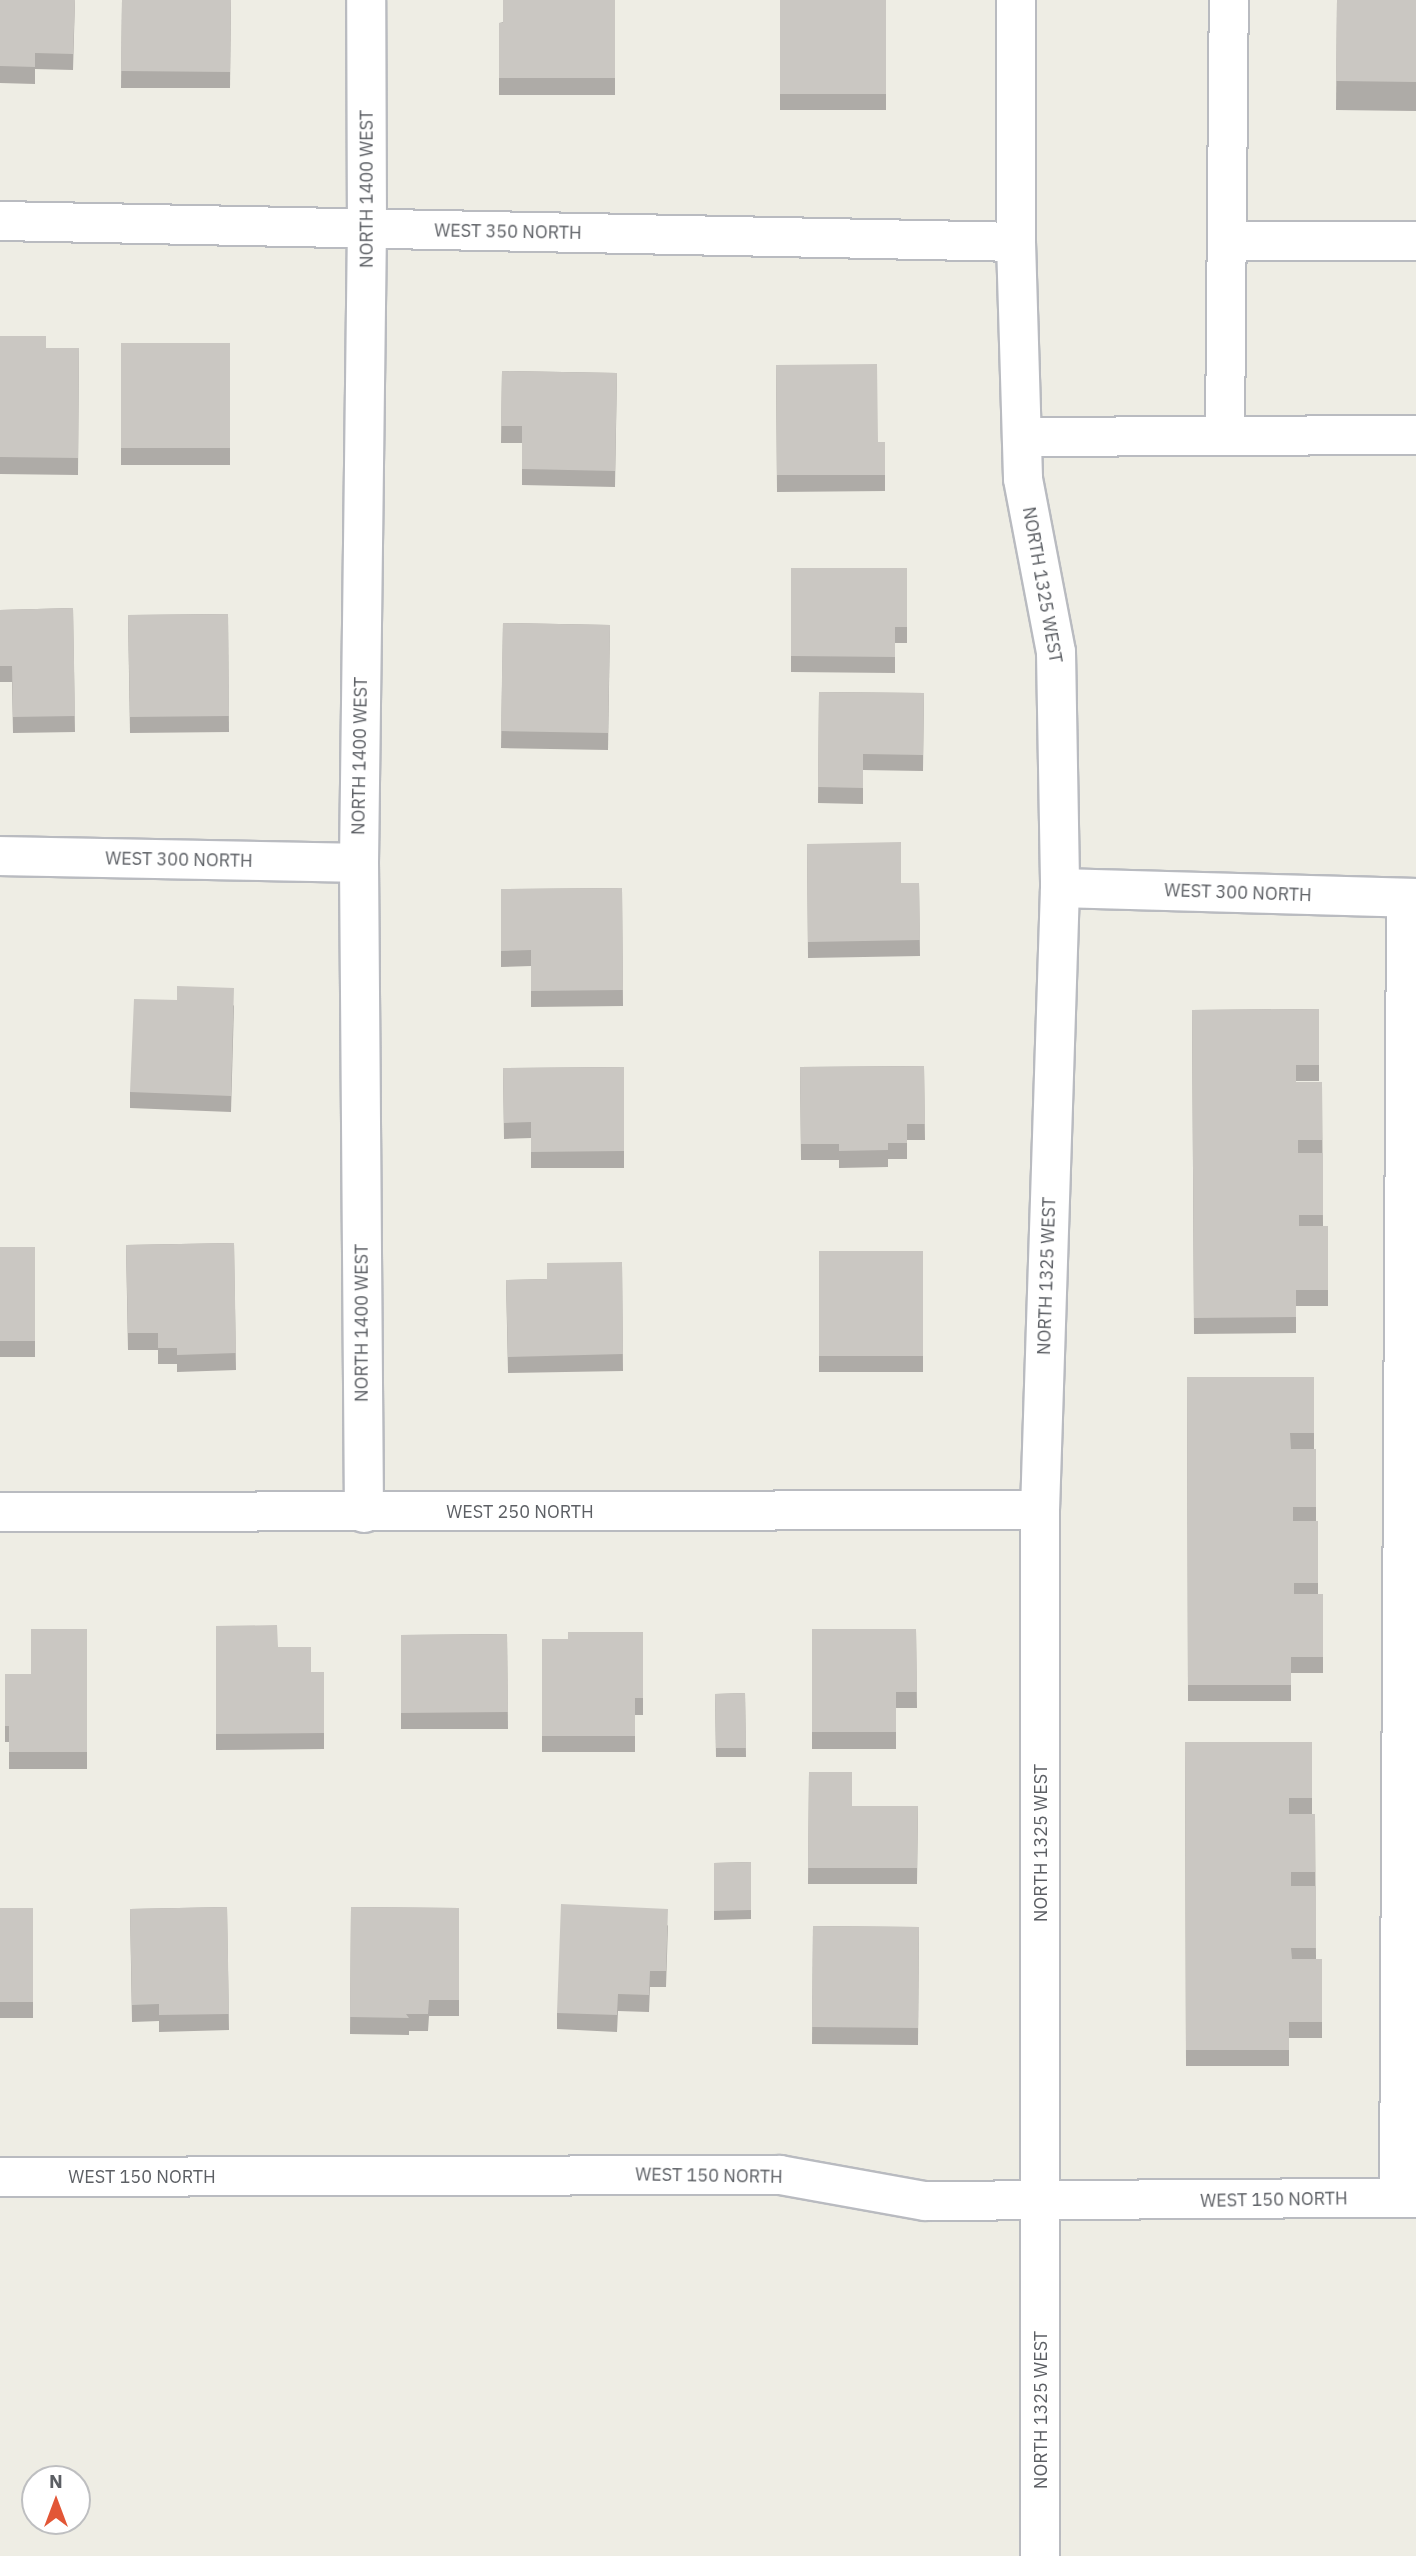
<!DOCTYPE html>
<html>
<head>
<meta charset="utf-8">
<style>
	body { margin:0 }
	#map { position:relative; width:1416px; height:2556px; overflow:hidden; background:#eeede4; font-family:"IBM Plex Sans",sans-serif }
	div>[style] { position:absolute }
	.roads { filter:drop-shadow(2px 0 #b9bbc0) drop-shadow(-2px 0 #b9bbc0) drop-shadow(0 2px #b9bbc0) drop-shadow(0 -2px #b9bbc0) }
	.minor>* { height:38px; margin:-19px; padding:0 19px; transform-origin:19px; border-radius:19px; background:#fff }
	.wall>* { inset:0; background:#aeaba7 }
	.building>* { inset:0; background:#cac7c2 }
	span { translate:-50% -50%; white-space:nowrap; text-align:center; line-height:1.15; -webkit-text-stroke:7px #fff; paint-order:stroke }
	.street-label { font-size:18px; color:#5c5f64 }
	.north { position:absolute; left:21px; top:2465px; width:70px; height:70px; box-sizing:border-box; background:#fff; border:2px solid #bebfc1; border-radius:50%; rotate:0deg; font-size:19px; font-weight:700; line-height:28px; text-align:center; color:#5c5f64 }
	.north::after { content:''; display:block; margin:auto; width:24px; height:32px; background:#e25636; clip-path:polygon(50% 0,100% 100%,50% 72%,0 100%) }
</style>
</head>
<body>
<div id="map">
	<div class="roads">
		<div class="minor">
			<div style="left:1016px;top:0;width:242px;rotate:90deg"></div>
			<div style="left:1016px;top:242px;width:237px;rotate:88.3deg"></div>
			<div style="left:1023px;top:479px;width:176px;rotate:79.2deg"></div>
			<div style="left:1056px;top:652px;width:236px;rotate:89deg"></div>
			<div style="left:1060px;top:888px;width:622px;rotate:91.84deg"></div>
			<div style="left:1040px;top:1510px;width:1046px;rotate:90deg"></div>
			<div style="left:0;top:221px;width:1016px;rotate:1.18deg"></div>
			<div style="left:1228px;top:241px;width:188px"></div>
			<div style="left:1225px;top:435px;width:435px;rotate:-89.5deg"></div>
			<div style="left:1022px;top:437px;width:394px;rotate:-0.3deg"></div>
			<div style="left:0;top:856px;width:359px;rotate:1.1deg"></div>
			<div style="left:1060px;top:888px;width:356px;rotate:1.6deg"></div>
			<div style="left:0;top:1512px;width:1040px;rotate:-0.11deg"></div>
			<div style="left:364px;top:1513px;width:650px;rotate:-90.44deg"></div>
			<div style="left:359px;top:863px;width:633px;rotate:-89.28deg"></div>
			<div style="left:367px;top:230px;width:230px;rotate:-90.2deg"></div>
			<div style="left:0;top:2177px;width:780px;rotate:-0.15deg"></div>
			<div style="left:780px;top:2175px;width:147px;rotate:10.2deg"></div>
			<div style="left:925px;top:2201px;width:491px;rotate:-0.4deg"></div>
			<div style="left:1399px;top:2198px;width:1300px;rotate:-89.69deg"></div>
		</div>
	</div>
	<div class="wall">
		<div style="clip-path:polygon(0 0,75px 0,73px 70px,35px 69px,35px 84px,0 83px)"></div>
		<div style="clip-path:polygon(122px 0,231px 0,230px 88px,121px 88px)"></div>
		<div style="clip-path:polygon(615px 0,615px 95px,499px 95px,499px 23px)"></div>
		<div style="clip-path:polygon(780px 0,886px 0,886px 110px,780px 110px)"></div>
		<div style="clip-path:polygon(1337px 0,1416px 0,1416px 111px,1336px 110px)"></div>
		<div style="clip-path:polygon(0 336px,46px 348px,79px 348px,78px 475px,0 474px)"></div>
		<div style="clip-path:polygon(121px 343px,230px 343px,230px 465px,121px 465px)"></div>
		<div style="clip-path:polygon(776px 365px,878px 442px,885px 442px,885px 491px,777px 492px)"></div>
		<div style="clip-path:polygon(502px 371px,617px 373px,615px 487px,522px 485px,522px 443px,501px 443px)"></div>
		<div style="clip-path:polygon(791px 568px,907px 568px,907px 643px,895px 643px,895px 673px,791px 672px)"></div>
		<div style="clip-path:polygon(73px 608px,75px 732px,13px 733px,12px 682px,0 682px,0 610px)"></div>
		<div style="clip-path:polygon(228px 614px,229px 732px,130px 733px,128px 615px)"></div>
		<div style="clip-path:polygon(503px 623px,610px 625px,608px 750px,501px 748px)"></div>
		<div style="clip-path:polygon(819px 692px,924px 693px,923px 771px,863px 770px,863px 804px,818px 803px)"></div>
		<div style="clip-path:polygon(807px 844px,901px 883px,919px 883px,920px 956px,808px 958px)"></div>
		<div style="clip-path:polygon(622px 888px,623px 1006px,531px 1007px,531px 966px,501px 967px,501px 889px)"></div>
		<div style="clip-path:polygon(234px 1005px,231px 1112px,130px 1108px,130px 1092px)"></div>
		<div style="clip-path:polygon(1319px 1009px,1319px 1081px,1296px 1081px,1296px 1082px,1322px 1082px,1323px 1226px,1328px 1226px,1328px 1306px,1296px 1306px,1296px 1333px,1194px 1334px,1192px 1010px)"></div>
		<div style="clip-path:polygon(924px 1066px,925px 1140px,907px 1140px,907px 1159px,888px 1159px,888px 1167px,839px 1168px,839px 1160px,801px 1160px,800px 1067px)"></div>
		<div style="clip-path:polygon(624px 1067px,624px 1168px,531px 1168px,531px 1138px,504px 1139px,503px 1068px)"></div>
		<div style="clip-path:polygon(234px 1243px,236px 1370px,177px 1372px,177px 1364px,158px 1364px,158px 1350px,128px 1350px,126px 1245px)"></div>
		<div style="clip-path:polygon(0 1247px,35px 1247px,35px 1357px,0 1357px)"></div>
		<div style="clip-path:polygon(819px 1251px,923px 1251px,923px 1372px,819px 1372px)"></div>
		<div style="clip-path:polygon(622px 1262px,623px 1371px,508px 1373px,506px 1280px,547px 1279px)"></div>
		<div style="clip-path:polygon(1187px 1377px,1314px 1377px,1314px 1449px,1316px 1449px,1316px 1521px,1318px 1521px,1318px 1594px,1323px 1594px,1323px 1673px,1291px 1673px,1291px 1701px,1188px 1701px)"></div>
		<div style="clip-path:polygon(216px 1626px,278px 1647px,311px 1672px,324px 1672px,324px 1749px,216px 1750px)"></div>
		<div style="clip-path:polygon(87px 1629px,87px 1769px,9px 1769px,9px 1742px,5px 1742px,5px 1674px,31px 1674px)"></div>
		<div style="clip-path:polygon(812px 1629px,916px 1629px,917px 1708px,896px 1708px,896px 1749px,812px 1749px)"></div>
		<div style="clip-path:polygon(643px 1632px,643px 1715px,635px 1715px,635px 1752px,542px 1752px,542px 1639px,568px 1639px)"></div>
		<div style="clip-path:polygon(507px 1634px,508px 1729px,401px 1729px,401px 1635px)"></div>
		<div style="clip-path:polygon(745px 1693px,746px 1757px,716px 1757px,715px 1694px)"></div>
		<div style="clip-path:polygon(1185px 1742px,1312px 1742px,1312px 1814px,1315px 1814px,1316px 1959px,1322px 1959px,1322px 2038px,1289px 2038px,1289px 2066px,1186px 2066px)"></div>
		<div style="clip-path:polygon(809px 1772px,852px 1806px,918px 1806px,917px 1884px,808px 1884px)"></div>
		<div style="clip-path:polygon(751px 1862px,751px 1919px,714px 1920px,714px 1863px)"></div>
		<div style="clip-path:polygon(227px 1907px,229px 2030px,159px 2032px,159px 2021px,132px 2022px,130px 1909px)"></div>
		<div style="clip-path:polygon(351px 1907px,459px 1908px,459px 2016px,429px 2016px,428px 2031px,409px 2031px,409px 2035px,350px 2034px)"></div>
		<div style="clip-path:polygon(0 1908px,33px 1908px,33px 2018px,0 2018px)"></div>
		<div style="clip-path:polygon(668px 1925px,666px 1987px,650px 1987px,649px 2012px,618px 2011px,617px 2032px,557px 2029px,557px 2013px)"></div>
		<div style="clip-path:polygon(813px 1926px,919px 1927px,918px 2045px,812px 2044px)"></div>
	</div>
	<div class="building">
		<div style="clip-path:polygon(0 0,75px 0,73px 54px,35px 53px,35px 67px,0 66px)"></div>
		<div style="clip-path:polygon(122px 0,231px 0,230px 72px,121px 71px)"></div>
		<div style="clip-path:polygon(503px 0,615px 0,615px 78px,499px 78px,499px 23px,503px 23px)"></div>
		<div style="clip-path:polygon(780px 0,886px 0,886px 94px,780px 94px)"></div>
		<div style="clip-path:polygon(1337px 0,1416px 0,1416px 82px,1336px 81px)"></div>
		<div style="clip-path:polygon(0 336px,46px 336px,46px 348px,79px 348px,78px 458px,0 457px)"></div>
		<div style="clip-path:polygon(121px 343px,230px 343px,230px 448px,121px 448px)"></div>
		<div style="clip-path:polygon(877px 364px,878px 442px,885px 442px,885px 475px,777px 475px,776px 365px)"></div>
		<div style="clip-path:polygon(502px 371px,617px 373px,615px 471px,522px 469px,522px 426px,501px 426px)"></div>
		<div style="clip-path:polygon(791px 568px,907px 568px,907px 627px,895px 627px,895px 657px,791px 656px)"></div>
		<div style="clip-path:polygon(73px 608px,75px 716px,13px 717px,12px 666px,0 666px,0 610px)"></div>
		<div style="clip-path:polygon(228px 614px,229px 716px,130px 717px,128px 615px)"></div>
		<div style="clip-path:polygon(503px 623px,610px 625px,608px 733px,501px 731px)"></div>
		<div style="clip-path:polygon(819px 692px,924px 693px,923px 755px,863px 754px,863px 788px,818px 787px)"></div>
		<div style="clip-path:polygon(901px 842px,901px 883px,919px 883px,920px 940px,808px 942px,807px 844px)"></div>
		<div style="clip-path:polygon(622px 888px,623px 990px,531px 991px,531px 950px,501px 951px,501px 889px)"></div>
		<div style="clip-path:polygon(177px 986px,234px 988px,231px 1096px,130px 1092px,134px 999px,177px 1000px)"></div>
		<div style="clip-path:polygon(1319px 1009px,1319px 1065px,1296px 1065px,1296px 1082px,1322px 1082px,1322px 1140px,1298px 1140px,1298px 1153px,1323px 1153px,1323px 1215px,1299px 1215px,1299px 1226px,1328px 1226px,1328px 1290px,1296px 1290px,1296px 1317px,1194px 1318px,1192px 1010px)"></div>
		<div style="clip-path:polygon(924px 1066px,925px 1124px,907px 1124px,907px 1143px,888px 1143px,888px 1150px,839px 1151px,839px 1144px,801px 1144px,800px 1067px)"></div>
		<div style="clip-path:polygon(624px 1067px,624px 1151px,531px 1152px,531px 1122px,504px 1123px,503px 1068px)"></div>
		<div style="clip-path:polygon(234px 1243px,236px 1353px,177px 1355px,177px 1348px,158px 1348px,158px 1333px,128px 1333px,126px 1245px)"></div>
		<div style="clip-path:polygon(0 1247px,35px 1247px,35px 1341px,0 1341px)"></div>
		<div style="clip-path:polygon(819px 1251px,923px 1251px,923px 1356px,819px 1356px)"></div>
		<div style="clip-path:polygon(622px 1262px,623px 1354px,508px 1357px,506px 1280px,547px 1279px,547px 1263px)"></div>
		<div style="clip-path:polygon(1187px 1377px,1314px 1377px,1314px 1433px,1290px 1433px,1291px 1449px,1316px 1449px,1316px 1507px,1293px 1507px,1293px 1521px,1318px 1521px,1318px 1583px,1294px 1583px,1294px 1594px,1323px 1594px,1323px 1657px,1291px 1657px,1291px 1685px,1188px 1685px)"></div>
		<div style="clip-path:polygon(277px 1625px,278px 1647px,311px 1647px,311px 1672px,324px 1672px,324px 1733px,216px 1734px,216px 1626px)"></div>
		<div style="clip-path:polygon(31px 1629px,87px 1629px,87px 1752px,9px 1752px,9px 1726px,5px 1726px,5px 1674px,31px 1674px)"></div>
		<div style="clip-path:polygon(812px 1629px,916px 1629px,917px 1692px,896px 1692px,896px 1732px,812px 1732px)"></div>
		<div style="clip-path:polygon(568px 1632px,643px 1632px,643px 1698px,635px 1698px,635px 1736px,542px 1736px,542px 1639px,568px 1639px)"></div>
		<div style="clip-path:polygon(507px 1634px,508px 1712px,401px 1713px,401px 1635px)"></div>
		<div style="clip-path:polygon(745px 1693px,746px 1748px,716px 1748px,715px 1694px)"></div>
		<div style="clip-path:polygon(1185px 1742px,1312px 1742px,1312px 1798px,1289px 1798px,1289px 1814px,1315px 1814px,1315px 1872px,1291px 1872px,1291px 1886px,1316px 1886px,1316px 1948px,1291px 1948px,1292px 1959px,1322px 1959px,1322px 2022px,1289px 2022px,1289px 2050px,1186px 2050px)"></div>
		<div style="clip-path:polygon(809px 1772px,852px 1772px,852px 1806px,918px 1806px,917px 1868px,808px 1868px)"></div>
		<div style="clip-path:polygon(751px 1862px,751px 1910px,714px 1911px,714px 1863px)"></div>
		<div style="clip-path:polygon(561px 1904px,668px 1909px,666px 1971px,650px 1971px,649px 1995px,618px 1994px,617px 2015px,557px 2013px)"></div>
		<div style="clip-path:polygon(227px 1907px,229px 2014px,159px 2015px,159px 2004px,132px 2005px,130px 1909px)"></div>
		<div style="clip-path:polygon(351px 1907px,459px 1908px,459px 2000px,429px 2000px,428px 2014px,406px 2014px,409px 2018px,350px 2017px)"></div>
		<div style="clip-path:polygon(0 1908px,33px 1908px,33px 2002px,0 2002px)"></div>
		<div style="clip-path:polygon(813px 1926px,919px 1927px,918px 2028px,812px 2027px)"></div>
	</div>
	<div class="street-label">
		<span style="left:367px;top:189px;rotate:-90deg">NORTH 1400 WEST</span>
		<span style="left:508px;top:232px;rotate:1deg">WEST 350 NORTH</span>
		<span style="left:1042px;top:585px;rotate:80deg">NORTH 1325 WEST</span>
		<span style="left:360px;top:756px;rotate:-89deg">NORTH 1400 WEST</span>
		<span style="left:179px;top:860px;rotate:1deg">WEST 300 NORTH</span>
		<span style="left:1238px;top:893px;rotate:2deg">WEST 300 NORTH</span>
		<span style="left:1047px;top:1276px;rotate:-88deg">NORTH 1325 WEST</span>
		<span style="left:362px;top:1323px;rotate:-90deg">NORTH 1400 WEST</span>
		<span style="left:520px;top:1512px">WEST 250 NORTH</span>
		<span style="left:1041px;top:1843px;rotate:-90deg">NORTH 1325 WEST</span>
		<span style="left:709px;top:2176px;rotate:1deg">WEST 150 NORTH</span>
		<span style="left:142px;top:2177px">WEST 150 NORTH</span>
		<span style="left:1274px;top:2200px;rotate:-1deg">WEST 150 NORTH</span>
		<span style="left:1041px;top:2410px;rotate:-90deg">NORTH 1325 WEST</span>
	</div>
	<div class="north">N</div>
</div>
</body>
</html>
